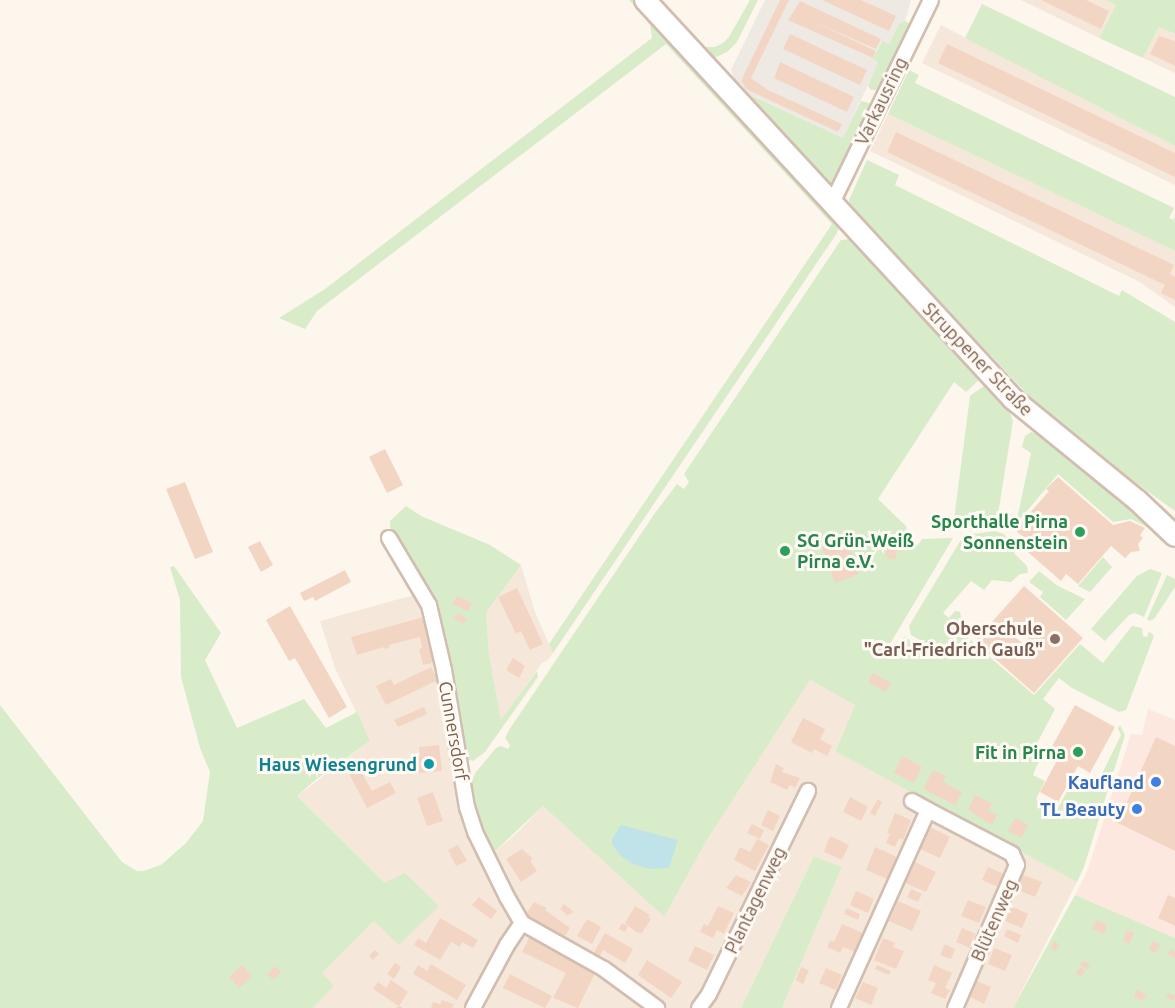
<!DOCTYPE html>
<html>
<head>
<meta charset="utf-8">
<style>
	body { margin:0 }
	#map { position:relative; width:1175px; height:1008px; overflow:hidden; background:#fdf6ec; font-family:Ubuntu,sans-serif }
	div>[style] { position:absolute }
	.residential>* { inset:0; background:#f5e8da }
	.commercial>* { inset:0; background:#fde8e0 }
	.industrial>* { inset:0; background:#efe9e4 }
	.green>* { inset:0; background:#d8ecc9 }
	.water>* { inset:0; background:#bfe3e8 }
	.building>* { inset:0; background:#f3d5c3 }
	.roads { filter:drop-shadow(2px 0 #d1beb0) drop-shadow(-2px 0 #d1beb0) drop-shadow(0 2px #d1beb0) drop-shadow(0 -2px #d1beb0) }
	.minor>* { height:14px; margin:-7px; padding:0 7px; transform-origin:7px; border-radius:7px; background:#fff }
	.secondary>* { height:20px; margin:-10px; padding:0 10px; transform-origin:10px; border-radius:10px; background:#fff }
	.dots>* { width:16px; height:16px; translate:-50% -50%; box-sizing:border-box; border:3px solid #fffaf3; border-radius:50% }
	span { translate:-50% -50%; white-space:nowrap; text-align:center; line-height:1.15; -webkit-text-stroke:6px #fffaf3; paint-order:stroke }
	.street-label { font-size:18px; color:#7a5c4d }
	.leisure-label { font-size:18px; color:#27864d; font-weight:700 }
	.right { translate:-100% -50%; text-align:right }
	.left { translate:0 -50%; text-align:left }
	.education-label { font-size:18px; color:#785e54; font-weight:700 }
	.culture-label { font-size:18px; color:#0d838f; font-weight:700 }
	.shop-label { font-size:18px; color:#366cbe; font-weight:700 }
</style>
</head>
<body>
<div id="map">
	<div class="residential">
		<div style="clip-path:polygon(1021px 0,1106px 0,1116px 5px,1099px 38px)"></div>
		<div style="clip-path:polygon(941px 25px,1175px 146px,1175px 185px,922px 63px)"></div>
		<div style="clip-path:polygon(1159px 27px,1175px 34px,1175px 73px,1143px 58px)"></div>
		<div style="clip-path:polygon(888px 114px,1175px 251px,1175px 307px,1140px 282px,870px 151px)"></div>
		<div style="clip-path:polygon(521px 565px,535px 612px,553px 653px,548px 660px,542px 663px,501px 721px,489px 654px,486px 613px)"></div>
		<div style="clip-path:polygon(417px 594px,424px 605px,485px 860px,519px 831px,543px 806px,664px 917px,707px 840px,810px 680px,855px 705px,835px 750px,1077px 882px,1013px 1008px,782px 1008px,842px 867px,814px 856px,741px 1008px,664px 1008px,657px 1003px,652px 1008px,313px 1008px,334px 986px,321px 974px,374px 921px,385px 883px,297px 796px,370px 741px,335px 668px,320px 621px)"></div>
	</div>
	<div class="commercial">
		<div style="clip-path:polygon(1148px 709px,1175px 720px,1175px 938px,1075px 895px,1088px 869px,1131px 734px,1142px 735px)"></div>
	</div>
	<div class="industrial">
		<div style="clip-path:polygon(765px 0,911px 0,905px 21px,899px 24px,889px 44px,881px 42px,873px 59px,879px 62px,843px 138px,754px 96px,751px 100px,737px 86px,731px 70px)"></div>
	</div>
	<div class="green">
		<div style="clip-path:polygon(629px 0,639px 0,840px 223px,837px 233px,553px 653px,549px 644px,832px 224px,666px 44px,317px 311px,305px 329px,279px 318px,325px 289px,652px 38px,650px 24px)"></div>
		<div style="clip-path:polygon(652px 0,659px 0,704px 47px,715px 47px,723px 43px,729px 37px,750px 0,758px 0,737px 42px,727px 52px,714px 58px,705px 57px)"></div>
		<div style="clip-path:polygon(1106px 0,1175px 0,1175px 34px,1159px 27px,1143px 58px,1099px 38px,1116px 5px)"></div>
		<div style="clip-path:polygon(982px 4px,1175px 97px,1175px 146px,965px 38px)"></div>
		<div style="clip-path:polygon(905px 21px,912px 25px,880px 90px,871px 90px,868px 86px,878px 62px,873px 59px,882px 41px,889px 44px,899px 24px)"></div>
		<div style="clip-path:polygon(909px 70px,919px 75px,915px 83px,1174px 208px,1169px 218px,1173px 220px,1175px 217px,1175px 251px,888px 114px)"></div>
		<div style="clip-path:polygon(753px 96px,843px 138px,861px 101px,870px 103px,871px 108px,838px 179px,830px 184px,751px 100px)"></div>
		<div style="clip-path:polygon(867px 160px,899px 175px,895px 185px,1119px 296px,1122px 290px,1175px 322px,1175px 511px,1086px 447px,1031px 398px,850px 207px,849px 200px)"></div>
		<div style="clip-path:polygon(851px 239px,859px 242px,982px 377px,966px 392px,954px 382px,878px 499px,907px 527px,903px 537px,918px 545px,922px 539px,953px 538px,887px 649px,892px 650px,904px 637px,938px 654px,948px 653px,960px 650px,973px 639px,972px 642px,1034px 695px,1080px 644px,1103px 663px,1132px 626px,1142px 628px,1143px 636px,1147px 637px,1149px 631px,1154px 636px,1126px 710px,1119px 712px,1072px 688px,1059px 678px,1043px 699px,1055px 709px,1033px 751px,1041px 756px,1033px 775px,1045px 781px,1036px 799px,1057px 810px,1076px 775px,1097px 784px,1121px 735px,1118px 728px,1120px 725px,1125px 735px,1084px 867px,1077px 882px,835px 751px,855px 705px,810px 680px,707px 840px,664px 917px,543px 806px,492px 854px,479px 828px,467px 789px,476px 772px,496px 748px,501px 746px,508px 749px,510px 745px,505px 738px,509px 730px,655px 513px,677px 484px,684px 489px,689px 482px,684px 474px,841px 240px)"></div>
		<div style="clip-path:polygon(988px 383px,1006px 403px,1013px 421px,998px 514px,986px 522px,960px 524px,954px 519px,970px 396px)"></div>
		<div style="clip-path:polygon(1031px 432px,1043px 435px,1173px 538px,1168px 540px,1149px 525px,1147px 527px,1131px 519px,1113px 522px,1058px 474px,1011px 530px,1009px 513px,1017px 519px,1031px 453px,1022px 447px,1025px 436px)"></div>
		<div style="clip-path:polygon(406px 506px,421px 516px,490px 545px,521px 565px,486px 613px,489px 654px,501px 720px,537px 671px,538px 677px,485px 752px,473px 761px,465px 759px,462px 750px,443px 632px,433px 603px,391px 536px,390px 521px)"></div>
		<div style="clip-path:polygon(995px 531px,1004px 534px,1016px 550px,1014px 553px,1027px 566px,1028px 573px,1020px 574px,1011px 582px,992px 580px,984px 590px,971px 581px,943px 613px,949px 618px,955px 611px,960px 612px,964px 630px,970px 636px,959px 646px,938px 650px,911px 635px,909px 626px,962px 538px,966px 535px)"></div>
		<div style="clip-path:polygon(1103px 557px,1112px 567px,1090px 592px,1078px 586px)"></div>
		<div style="clip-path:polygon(174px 566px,221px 633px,205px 660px,237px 728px,304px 699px,326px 728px,357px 712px,370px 741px,314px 781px,297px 796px,385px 883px,405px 873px,439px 906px,399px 945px,374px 921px,322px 973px,334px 986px,313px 1008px,0 1008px,0 705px,122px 862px,137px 871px,143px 871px,161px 865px,186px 843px,203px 821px,210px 772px,200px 748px,181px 677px,180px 600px,170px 567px)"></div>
		<div style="clip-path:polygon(1150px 569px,1162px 573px,1144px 617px,1135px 613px,1129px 615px,1105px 641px,1091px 629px,1137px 576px)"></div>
		<div style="clip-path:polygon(1039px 571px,1058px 586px,1085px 599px,1066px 620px,1040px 597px,1043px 592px,1029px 582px)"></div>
		<div style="clip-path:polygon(1167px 575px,1175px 579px,1175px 587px,1154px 619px,1149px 621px,1147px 619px)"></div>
		<div style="clip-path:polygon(814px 856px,842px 867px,782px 1008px,741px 1008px)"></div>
		<div style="clip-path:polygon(1075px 895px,1175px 938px,1175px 1008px,1013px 1008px)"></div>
	</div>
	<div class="water">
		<div style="clip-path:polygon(621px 825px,678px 840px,669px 868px,650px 869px,633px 864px,621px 856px,612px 844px,612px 839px)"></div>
	</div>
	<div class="building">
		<div style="clip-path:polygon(780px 0,789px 0,751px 78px,768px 90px,842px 124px,838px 132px,746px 89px,741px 81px)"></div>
		<div style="clip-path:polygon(822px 0,861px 0,896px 16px,889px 31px)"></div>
		<div style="clip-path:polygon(1041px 0,1086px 0,1109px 11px,1101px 29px)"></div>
		<div style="clip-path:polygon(800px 1px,881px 39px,876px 49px,803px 17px,876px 51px,873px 58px,788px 20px)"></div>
		<div style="clip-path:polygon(790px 34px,867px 70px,860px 85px,783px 49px)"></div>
		<div style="clip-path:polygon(1159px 36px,1175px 41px,1175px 66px,1150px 54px)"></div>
		<div style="clip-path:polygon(947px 44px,1175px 153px,1175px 177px,938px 63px)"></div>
		<div style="clip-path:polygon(780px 62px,854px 97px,847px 112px,774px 78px)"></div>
		<div style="clip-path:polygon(896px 132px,1174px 265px,1170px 274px,1175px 277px,1175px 300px,1161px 293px,1165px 285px,887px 152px)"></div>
		<div style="clip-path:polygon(385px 449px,403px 485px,387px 493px,369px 457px)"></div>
		<div style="clip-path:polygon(1058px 477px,1113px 525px,1130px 521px,1145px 528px,1140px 535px,1143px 538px,1138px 544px,1140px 551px,1131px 552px,1125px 558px,1111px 546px,1078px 584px,1066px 574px,1061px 581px,1021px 546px,1027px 540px,1015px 530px,1049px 491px,1046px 489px)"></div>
		<div style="clip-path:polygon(185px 482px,213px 552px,195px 559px,166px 489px)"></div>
		<div style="clip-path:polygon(846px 538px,859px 574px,835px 583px,822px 547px)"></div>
		<div style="clip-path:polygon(260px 541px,273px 565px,261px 572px,248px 547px)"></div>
		<div style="clip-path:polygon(889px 542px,899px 545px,895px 560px,885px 557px)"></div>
		<div style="clip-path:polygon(345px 570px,351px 582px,315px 601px,313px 597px,304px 601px,300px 593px)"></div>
		<div style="clip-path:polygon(evenodd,1024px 586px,1083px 638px,1034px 693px,975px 641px,1024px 586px,1028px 619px,1038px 627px,1023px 644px,1014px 636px,1028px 619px)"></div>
		<div style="clip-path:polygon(517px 588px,543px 644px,530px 650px,521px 631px,516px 634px,498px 597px)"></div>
		<div style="clip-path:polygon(457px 596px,472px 603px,468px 611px,453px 604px)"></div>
		<div style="clip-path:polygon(290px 606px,347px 707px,329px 718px,295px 658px,289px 661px,266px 620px)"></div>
		<div style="clip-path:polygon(458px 613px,467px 619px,463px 624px,454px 618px)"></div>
		<div style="clip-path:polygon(424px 617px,436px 662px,423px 665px,419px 649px,422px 648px,420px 637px,389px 645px,389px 648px,385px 649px,384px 647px,357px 655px,351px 637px)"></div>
		<div style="clip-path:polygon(513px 658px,525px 666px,519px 678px,506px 670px)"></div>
		<div style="clip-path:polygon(431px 667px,438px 680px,386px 705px,376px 686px,391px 679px,394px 685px)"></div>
		<div style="clip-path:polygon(873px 673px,891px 683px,886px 692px,868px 682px)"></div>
		<div style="clip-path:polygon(1075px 705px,1115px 727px,1090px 773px,1078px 766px,1058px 802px,1040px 792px,1060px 755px,1050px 750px)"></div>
		<div style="clip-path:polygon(424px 707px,427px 714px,398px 727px,394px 720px)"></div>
		<div style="clip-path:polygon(803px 718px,825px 729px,820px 739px,832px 746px,827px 756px,814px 749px,812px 753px,791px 742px)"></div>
		<div style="clip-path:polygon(1156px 737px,1175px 746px,1175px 851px,1116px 822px,1119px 820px)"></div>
		<div style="clip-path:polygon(439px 745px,442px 771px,418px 773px,416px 756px,420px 756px,419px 747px)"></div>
		<div style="clip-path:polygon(902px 756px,922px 767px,914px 783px,894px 773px)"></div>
		<div style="clip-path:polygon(356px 762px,372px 791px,390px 782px,396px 793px,367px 808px,346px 768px)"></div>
		<div style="clip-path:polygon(776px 764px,784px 768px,782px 772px,800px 778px,795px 788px,790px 785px,787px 790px,770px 782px)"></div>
		<div style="clip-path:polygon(933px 770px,946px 776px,943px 782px,962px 792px,955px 805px,923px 789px)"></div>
		<div style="clip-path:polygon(433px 792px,443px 821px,427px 826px,417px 798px)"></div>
		<div style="clip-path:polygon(975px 795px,992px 804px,988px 810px,997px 815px,992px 825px,968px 810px)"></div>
		<div style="clip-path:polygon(850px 797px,868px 807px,861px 821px,843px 812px)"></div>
		<div style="clip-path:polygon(878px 799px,882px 802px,875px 816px,870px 813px)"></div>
		<div style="clip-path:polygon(768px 810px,780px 816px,773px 831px,761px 825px)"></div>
		<div style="clip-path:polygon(895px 813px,911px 820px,903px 840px,899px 838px,895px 847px,886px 843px,890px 834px,887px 833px)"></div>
		<div style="clip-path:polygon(1015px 818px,1028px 825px,1021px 838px,1008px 831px)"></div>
		<div style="clip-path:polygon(752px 824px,764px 830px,760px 839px,747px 833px)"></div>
		<div style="clip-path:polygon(930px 827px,950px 837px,940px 858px,920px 849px)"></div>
		<div style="clip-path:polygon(830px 836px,849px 845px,842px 860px,824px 852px)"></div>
		<div style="clip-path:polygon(757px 839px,769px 845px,755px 871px,734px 860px,740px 847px,750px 852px)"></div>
		<div style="clip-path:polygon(458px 845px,467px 861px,456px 866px,448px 850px)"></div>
		<div style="clip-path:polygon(875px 847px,897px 857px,887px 879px,866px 870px)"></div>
		<div style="clip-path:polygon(522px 849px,532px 858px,531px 862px,537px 871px,521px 882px,506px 859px)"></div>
		<div style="clip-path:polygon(915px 862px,936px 872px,926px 892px,905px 883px)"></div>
		<div style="clip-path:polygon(988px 867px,1004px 874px,998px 887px,982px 880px)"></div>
		<div style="clip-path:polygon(736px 875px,751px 882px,742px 896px,726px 888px)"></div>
		<div style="clip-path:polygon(1023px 875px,1042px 882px,1035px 897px,1017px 890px)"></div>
		<div style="clip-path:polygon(911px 889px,922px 894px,918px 902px,907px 897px)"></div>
		<div style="clip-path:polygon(856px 891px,874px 899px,868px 913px,850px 905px)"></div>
		<div style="clip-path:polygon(1168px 895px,1175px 898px,1175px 926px,1158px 918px)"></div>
		<div style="clip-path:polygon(479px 897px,497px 911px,491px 919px,472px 905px)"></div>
		<div style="clip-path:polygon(968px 900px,986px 907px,979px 923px,961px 916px)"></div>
		<div style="clip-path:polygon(898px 901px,921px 911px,912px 931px,889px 921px)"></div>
		<div style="clip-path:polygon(534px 902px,547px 908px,545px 910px,570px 928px,565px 936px,531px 920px,532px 918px,526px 914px)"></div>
		<div style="clip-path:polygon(564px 904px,573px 911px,571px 914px,567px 915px,560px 909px)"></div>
		<div style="clip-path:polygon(635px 906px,650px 915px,648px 917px,651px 919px,642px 933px,636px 932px,625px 923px)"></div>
		<div style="clip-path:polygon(718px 906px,734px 913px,724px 934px,717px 930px,713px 938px,700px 932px,704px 924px,708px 926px)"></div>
		<div style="clip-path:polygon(1011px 906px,1028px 914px,1022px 928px,1005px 921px)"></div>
		<div style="clip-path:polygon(846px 908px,860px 914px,858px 920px,844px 914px)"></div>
		<div style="clip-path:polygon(440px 918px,478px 940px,473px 948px,462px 942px,460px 947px,451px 942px,440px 960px,414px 945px,418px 938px,426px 943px)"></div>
		<div style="clip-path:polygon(587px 919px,601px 927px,592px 944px,577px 936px)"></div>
		<div style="clip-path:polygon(1096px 920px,1107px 925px,1104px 934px,1092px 929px)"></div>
		<div style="clip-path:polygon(622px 923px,628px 926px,625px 932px,619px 929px)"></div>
		<div style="clip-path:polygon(842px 924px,863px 933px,855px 952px,843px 947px,840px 953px,827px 947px,830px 940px,834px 942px)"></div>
		<div style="clip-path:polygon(962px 928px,976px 934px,970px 948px,956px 942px)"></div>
		<div style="clip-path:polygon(1007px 929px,1021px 935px,1018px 943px,1004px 936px)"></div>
		<div style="clip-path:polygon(1127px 930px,1134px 933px,1129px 944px,1123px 941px)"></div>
		<div style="clip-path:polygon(605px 933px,633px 949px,625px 963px,603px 950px,599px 957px,593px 954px)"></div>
		<div style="clip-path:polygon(529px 938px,596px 971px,578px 1008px,553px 998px,566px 973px,522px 952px)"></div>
		<div style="clip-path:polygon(883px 938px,895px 943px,893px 947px,904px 951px,896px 969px,874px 960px)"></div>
		<div style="clip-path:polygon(1054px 941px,1059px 944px,1056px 951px,1050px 948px)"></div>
		<div style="clip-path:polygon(1153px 941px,1160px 944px,1156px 953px,1149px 950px)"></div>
		<div style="clip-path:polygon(945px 944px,955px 949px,951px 959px,940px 955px)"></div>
		<div style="clip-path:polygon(695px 946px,714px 955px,707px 970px,688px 961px)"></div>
		<div style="clip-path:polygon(994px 948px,1012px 955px,1005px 971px,988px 964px)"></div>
		<div style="clip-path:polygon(1170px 949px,1175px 951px,1175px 958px,1168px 954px)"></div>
		<div style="clip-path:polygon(375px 950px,379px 954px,373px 960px,369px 956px)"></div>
		<div style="clip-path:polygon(647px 960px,682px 982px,671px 998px,638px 975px)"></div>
		<div style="clip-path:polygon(1082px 961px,1090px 964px,1088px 969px,1080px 966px)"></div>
		<div style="clip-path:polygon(395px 963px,401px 967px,394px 979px,387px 974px)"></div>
		<div style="clip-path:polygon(431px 964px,466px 985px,457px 1000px,413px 974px,418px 965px,427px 971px)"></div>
		<div style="clip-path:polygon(242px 965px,252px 976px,239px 988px,229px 977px)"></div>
		<div style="clip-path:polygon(877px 965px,891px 971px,889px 975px,875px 969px)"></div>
		<div style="clip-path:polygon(934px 965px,952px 973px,945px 988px,950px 990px,945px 999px,931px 993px,936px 983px,928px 980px)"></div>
		<div style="clip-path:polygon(275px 966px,281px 972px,273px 980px,267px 974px)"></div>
		<div style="clip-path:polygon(801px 967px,809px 970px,803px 984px,796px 980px)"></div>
		<div style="clip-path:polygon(1080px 967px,1085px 970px,1081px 977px,1076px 974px)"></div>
		<div style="clip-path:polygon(826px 968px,842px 975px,836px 990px,819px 983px)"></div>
		<div style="clip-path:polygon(510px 974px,552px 996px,545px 1008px,503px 988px)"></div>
		<div style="clip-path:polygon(391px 980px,408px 992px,399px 1006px,403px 1008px,396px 1008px,399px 1006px,373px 989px,378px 982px,386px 988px)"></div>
		<div style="clip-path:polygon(977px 981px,991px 987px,984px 1004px,970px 997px)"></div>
		<div style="clip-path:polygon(863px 982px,878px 988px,871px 1005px,855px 998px)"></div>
		<div style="clip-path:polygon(1136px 990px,1146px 994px,1143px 1001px,1134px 997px)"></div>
		<div style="clip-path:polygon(1168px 993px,1175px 996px,1174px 1001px,1166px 998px)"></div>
		<div style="clip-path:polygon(442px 1000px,454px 1004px,452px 1008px,431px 1008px,433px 1002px,440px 1004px)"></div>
	</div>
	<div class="roads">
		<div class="minor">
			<div style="left:832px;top:203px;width:226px;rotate:-64deg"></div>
			<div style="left:389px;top:538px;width:78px;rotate:59.2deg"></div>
			<div style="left:429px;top:605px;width:67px;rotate:77deg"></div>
			<div style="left:444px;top:670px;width:139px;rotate:80.5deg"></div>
			<div style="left:467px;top:807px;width:26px;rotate:72deg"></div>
			<div style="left:475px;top:832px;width:72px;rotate:63.8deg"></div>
			<div style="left:507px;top:897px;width:30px;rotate:60deg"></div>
			<div style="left:522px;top:923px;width:94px;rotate:29.3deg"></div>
			<div style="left:604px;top:969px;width:66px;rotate:36.3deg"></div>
			<div style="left:912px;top:801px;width:18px;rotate:29deg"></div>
			<div style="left:473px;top:1008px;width:72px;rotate:-61.6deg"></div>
			<div style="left:507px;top:945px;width:27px;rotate:-56deg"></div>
			<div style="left:699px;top:1008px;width:17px;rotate:-54deg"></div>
			<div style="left:709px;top:994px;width:226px;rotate:-64deg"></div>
			<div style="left:839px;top:1008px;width:217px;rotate:-65.8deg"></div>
			<div style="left:928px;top:810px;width:95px;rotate:27.6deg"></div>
			<div style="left:1012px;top:854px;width:12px;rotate:66deg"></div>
			<div style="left:1017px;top:865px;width:156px;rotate:113.4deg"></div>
		</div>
		<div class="secondary">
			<div style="left:645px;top:0;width:543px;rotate:47.31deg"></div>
			<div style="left:1013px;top:399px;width:160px;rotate:39.2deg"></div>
			<div style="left:1137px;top:500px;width:52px;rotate:43.5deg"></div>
		</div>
	</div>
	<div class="dots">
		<div style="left:1080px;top:532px;background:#2e9e5b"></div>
		<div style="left:785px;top:551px;background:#2e9e5b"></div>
		<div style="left:1055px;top:639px;background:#8d6e63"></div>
		<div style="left:1078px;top:752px;background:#2e9e5b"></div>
		<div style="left:429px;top:764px;background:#0f9aa8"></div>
		<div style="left:1156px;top:782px;background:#3f7fe0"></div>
		<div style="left:1137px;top:809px;background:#3f7fe0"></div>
	</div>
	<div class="street-label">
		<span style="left:881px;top:101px;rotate:-64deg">Varkausring</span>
		<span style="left:978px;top:359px;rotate:46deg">Struppener Straße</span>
		<span style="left:454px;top:731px;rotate:80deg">Cunnersdorf</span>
		<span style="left:755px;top:900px;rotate:-64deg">Plantagenweg</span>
		<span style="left:994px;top:920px;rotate:-66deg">Blütenweg</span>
	</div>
	<div class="leisure-label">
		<span class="right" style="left:1068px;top:532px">Sporthalle Pirna<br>Sonnenstein</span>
		<span class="left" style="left:797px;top:551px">SG Grün-Weiß<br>Pirna e.V.</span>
		<span class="right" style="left:1066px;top:752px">Fit in Pirna</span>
	</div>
	<div class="education-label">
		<span class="right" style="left:1043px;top:639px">Oberschule<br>"Carl-Friedrich Gauß"</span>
	</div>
	<div class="culture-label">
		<span class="right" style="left:417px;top:764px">Haus Wiesengrund</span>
	</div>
	<div class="shop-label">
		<span class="right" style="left:1144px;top:782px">Kaufland</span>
		<span class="right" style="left:1125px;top:809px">TL Beauty</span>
	</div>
</div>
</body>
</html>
